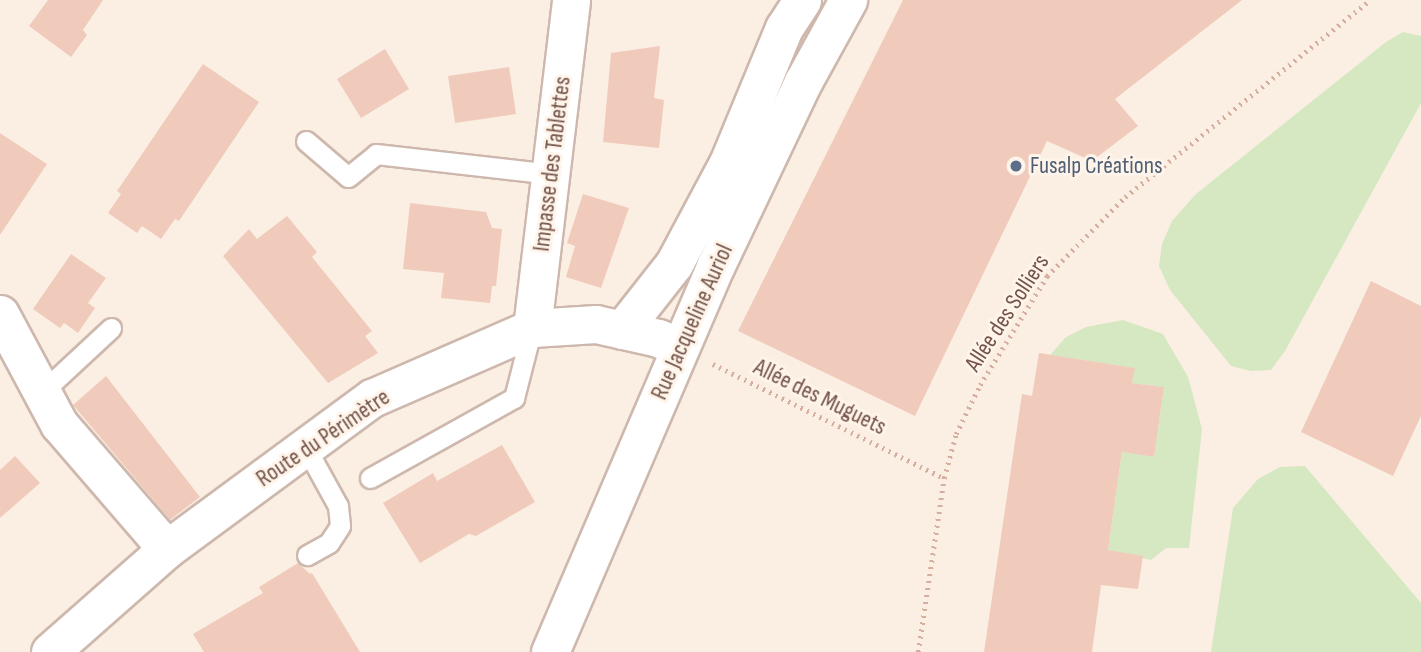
<!DOCTYPE html>
<html>
<head>
<meta charset="utf-8">
<style>
	body { margin:0 }
	#map { position:relative; width:1421px; height:652px; overflow:hidden; background:#fbefe3; font-family:"Sofia Sans Condensed",sans-serif }
	div>[style] { position:absolute }
	.green>* { inset:0; background:#d5e8c2 }
	.building>* { inset:0; background:#f0cbbb }
	.path>* { height:4.5px; margin-top:-2.25px; transform-origin:0; background:repeating-linear-gradient(90deg,#d5ae9f 0 2px,transparent 0 7px) }
	.roads { filter:drop-shadow(2px 0 #ceb8ad) drop-shadow(-2px 0 #ceb8ad) drop-shadow(0 2px #ceb8ad) drop-shadow(0 -2px #ceb8ad) }
	.service>* { height:19px; margin:-9.5px; padding:0 9.5px; transform-origin:9.5px; border-radius:9.5px; background:#fff }
	.minor>* { height:37px; margin:-18.5px; padding:0 18.5px; transform-origin:18.5px; border-radius:18.5px; background:#fff }
	.dots>* { width:19px; height:19px; translate:-50% -50%; box-sizing:border-box; border:4px solid #fff4e9; border-radius:50% }
	span { translate:-50% -50%; white-space:nowrap; text-align:center; line-height:1.15; -webkit-text-stroke:6px #fff4e9; paint-order:stroke }
	.street-label { font-size:24px; color:#73544a }
	.service-label { font-size:24px; color:#4e5e75 }
	.left { translate:0 -50%; text-align:left }
</style>
</head>
<body>
<div id="map">
	<div class="green">
		<div style="clip-path:polygon(1403px 32px,1421px 36px,1421px 103px,1285px 351px,1271px 370px,1251px 371px,1231px 366px,1170px 290px,1159px 266px,1162px 244px,1172px 221px,1196px 194px,1386px 42px)"></div>
		<div style="clip-path:polygon(1123px 320px,1163px 334px,1188px 377px,1202px 429px,1189px 548px,1166px 548px,1151px 560px,1108px 550px,1122px 452px,1154px 457px,1164px 387px,1132px 383px,1134px 368px,1050px 355px,1066px 337px,1086px 327px)"></div>
		<div style="clip-path:polygon(1305px 466px,1421px 603px,1421px 652px,1211px 652px,1233px 508px,1258px 479px,1280px 467px)"></div>
	</div>
	<div class="building">
		<div style="clip-path:polygon(48px 0,103px 0,83px 30px,87px 35px,71px 57px,29px 26px)"></div>
		<div style="clip-path:polygon(903px 0,1242px 0,1115px 99px,1138px 126px,1092px 161px,1047px 141px,915px 416px,738px 331px)"></div>
		<div style="clip-path:polygon(660px 46px,654px 98px,664px 100px,659px 148px,603px 142px,611px 53px)"></div>
		<div style="clip-path:polygon(385px 49px,409px 89px,361px 118px,337px 79px)"></div>
		<div style="clip-path:polygon(203px 64px,259px 102px,179px 221px,175px 219px,161px 239px,142px 226px,137px 233px,108px 213px,121px 194px,117px 191px)"></div>
		<div style="clip-path:polygon(509px 67px,516px 114px,455px 123px,448px 76px)"></div>
		<div style="clip-path:polygon(0 133px,47px 164px,0 235px)"></div>
		<div style="clip-path:polygon(583px 194px,629px 208px,601px 288px,566px 277px,575px 246px,567px 243px)"></div>
		<div style="clip-path:polygon(410px 203px,486px 212px,492px 228px,502px 229px,496px 286px,492px 286px,490px 303px,441px 298px,444px 273px,403px 269px)"></div>
		<div style="clip-path:polygon(287px 216px,317px 252px,312px 257px,372px 331px,365px 336px,378px 353px,328px 383px,223px 256px,249px 229px,257px 239px)"></div>
		<div style="clip-path:polygon(71px 254px,106px 278px,88px 303px,95px 308px,78px 333px,64px 323px,60px 328px,33px 309px)"></div>
		<div style="clip-path:polygon(1371px 281px,1421px 306px,1421px 416px,1393px 476px,1301px 432px)"></div>
		<div style="clip-path:polygon(1039px 353px,1135px 368px,1132px 383px,1164px 387px,1154px 457px,1122px 452px,1108px 550px,1143px 556px,1138px 589px,1101px 585px,1092px 652px,984px 652px,1022px 394px,1032px 396px)"></div>
		<div style="clip-path:polygon(106px 376px,200px 497px,170px 520px,73px 405px)"></div>
		<div style="clip-path:polygon(502px 445px,535px 502px,476px 536px,469px 534px,420px 563px,383px 503px,433px 473px,437px 481px)"></div>
		<div style="clip-path:polygon(15px 456px,40px 483px,0 518px,0 470px)"></div>
		<div style="clip-path:polygon(298px 563px,310px 574px,312px 573px,360px 652px,204px 652px,193px 634px,263px 593px,259px 587px)"></div>
	</div>
	<div class="path">
		<div style="left:713px;top:364px;width:258px;rotate:26.3deg"></div>
		<div style="left:918px;top:652px;width:176px;rotate:-81.5deg"></div>
		<div style="left:944px;top:478px;width:46px;rotate:-74.7deg"></div>
		<div style="left:956px;top:434px;width:55px;rotate:-63.9deg"></div>
		<div style="left:980px;top:385px;width:128px;rotate:-58.4deg"></div>
		<div style="left:1047px;top:276px;width:111px;rotate:-45.4deg"></div>
		<div style="left:1125px;top:197px;width:314px;rotate:-38.8deg"></div>
	</div>
	<div class="roads">
		<div class="service">
			<div style="left:306px;top:141px;width:55px;rotate:40.6deg"></div>
			<div style="left:348px;top:177px;width:36px;rotate:-39deg"></div>
			<div style="left:376px;top:154px;width:177px;rotate:6.5deg"></div>
			<div style="left:40px;top:394px;width:97px;rotate:-42.9deg"></div>
			<div style="left:306px;top:448px;width:66px;rotate:61.1deg"></div>
			<div style="left:338px;top:506px;width:20px;rotate:84deg"></div>
			<div style="left:340px;top:526px;width:20px;rotate:123deg"></div>
			<div style="left:329px;top:543px;width:25px;rotate:151deg"></div>
			<div style="left:370px;top:478px;width:165px;rotate:-29.1deg"></div>
			<div style="left:514px;top:398px;width:72px;rotate:-75.6deg"></div>
		</div>
		<div class="minor">
			<div style="left:0;top:314px;width:125px;rotate:61.8deg"></div>
			<div style="left:59px;top:424px;width:165px;rotate:49.2deg"></div>
			<div style="left:532px;top:328px;width:330px;rotate:-83.2deg"></div>
			<div style="left:622px;top:330px;width:84px;rotate:-51.8deg"></div>
			<div style="left:674px;top:264px;width:115px;rotate:-61.9deg"></div>
			<div style="left:728px;top:163px;width:146px;rotate:-67.5deg"></div>
			<div style="left:784px;top:28px;width:33px;rotate:-57deg"></div>
			<div style="left:50px;top:652px;width:156px;rotate:-41.4deg"></div>
			<div style="left:167px;top:549px;width:255px;rotate:-36.4deg"></div>
			<div style="left:372px;top:398px;width:175px;rotate:-23.6deg"></div>
			<div style="left:532px;top:328px;width:64px;rotate:-3.6deg"></div>
			<div style="left:596px;top:324px;width:64px;rotate:12.7deg"></div>
			<div style="left:658px;top:338px;width:24px;rotate:22deg"></div>
			<div style="left:550px;top:652px;width:421px;rotate:-66.8deg"></div>
			<div style="left:716px;top:265px;width:203px;rotate:-64.6deg"></div>
			<div style="left:803px;top:82px;width:94px;rotate:-61.2deg"></div>
		</div>
	</div>
	<div class="dots">
		<div style="left:1016px;top:166px;background:#5c6f8a"></div>
	</div>
	<div class="street-label">
		<span style="left:552px;top:164px;rotate:-83deg">Impasse des Tablettes</span>
		<span style="left:1007px;top:313px;rotate:-57deg">Allée des Solliers</span>
		<span style="left:692px;top:322px;rotate:-66deg">Rue Jacqueline Auriol</span>
		<span style="left:820px;top:397px;rotate:26deg">Allée des Muguets</span>
		<span style="left:323px;top:438px;rotate:-34deg">Route du Périmètre</span>
	</div>
	<div class="service-label">
		<span class="left" style="left:1030px;top:166px">Fusalp Créations</span>
	</div>
</div>
</body>
</html>
